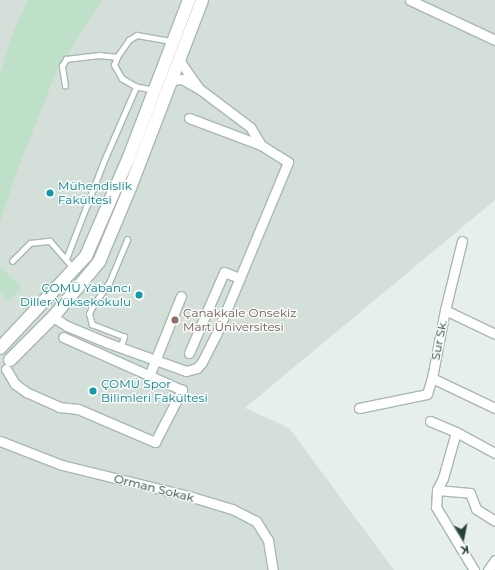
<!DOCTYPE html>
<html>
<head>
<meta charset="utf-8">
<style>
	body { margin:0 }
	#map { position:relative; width:495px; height:570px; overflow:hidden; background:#e6efeb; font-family:Montserrat,sans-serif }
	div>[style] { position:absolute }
	.built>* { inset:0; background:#d4dfda }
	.green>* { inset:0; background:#bfe0c8 }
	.roads { filter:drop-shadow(1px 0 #a8b8b2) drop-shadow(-1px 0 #a8b8b2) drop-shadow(0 1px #a8b8b2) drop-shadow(0 -1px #a8b8b2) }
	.lane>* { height:4.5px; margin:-2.25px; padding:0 2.25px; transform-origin:2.25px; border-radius:2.25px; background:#fff }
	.street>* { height:9px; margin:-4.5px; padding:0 4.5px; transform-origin:4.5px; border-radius:4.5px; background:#fff }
	.secondary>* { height:12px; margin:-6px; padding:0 6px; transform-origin:6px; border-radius:6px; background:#fff }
	.dots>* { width:11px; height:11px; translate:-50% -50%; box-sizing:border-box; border:2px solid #f7fbf9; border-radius:50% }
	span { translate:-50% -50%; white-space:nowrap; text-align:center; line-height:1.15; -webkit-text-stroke:3px #f7fbf9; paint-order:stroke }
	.culture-label { font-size:12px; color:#0d838f }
	.left { translate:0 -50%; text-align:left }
	.right { translate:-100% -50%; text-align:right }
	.education-label { font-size:12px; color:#785e54 }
	.street-label { font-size:12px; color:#24423a }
	.north { position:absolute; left:443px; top:518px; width:40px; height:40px; -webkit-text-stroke:3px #f7fbf9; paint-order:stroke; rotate:170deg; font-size:11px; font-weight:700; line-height:16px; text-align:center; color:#24423a }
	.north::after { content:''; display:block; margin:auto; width:14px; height:18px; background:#24423a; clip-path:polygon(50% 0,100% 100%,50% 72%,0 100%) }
</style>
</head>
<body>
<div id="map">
	<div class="built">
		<div style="clip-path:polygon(0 0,495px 0,495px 200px,245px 408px,289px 428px,394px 570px,0 570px)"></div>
	</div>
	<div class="green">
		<div style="clip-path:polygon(28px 0,103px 0,57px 70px,18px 168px,0 222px,0 74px,11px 38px)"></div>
		<div style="clip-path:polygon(0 266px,22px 287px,9px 301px,0 292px)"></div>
	</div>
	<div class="roads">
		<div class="lane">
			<div style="left:65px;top:86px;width:20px;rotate:-99deg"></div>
			<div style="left:62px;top:66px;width:8px;rotate:-60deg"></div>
			<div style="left:66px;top:59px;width:33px;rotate:-7deg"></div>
			<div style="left:99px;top:55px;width:18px;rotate:6deg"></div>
			<div style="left:153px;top:90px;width:17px;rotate:-170deg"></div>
			<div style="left:136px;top:87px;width:16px;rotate:-150deg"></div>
			<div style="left:122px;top:79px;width:16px;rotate:-120deg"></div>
			<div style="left:114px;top:65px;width:9px;rotate:-69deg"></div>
			<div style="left:117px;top:57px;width:21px;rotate:-55deg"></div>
			<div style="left:129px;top:40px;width:9px;rotate:-32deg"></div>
			<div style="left:137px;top:35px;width:35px;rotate:10deg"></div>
			<div style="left:66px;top:259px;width:103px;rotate:-68.9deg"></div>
			<div style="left:103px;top:163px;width:83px;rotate:-66.5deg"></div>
			<div style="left:12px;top:261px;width:25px;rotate:-45deg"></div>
			<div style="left:30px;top:243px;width:20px;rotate:-6deg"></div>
			<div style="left:50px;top:241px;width:35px;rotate:49deg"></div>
			<div style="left:120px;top:348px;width:12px;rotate:-70deg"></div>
			<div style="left:124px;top:337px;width:34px;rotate:-159deg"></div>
			<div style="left:92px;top:325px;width:11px;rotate:-105deg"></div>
			<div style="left:89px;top:314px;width:8px;rotate:-67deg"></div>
			<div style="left:92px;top:307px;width:29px;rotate:-55deg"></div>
			<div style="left:109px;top:283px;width:47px;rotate:-67.3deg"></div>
		</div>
		<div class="street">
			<div style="left:410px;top:0;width:94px;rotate:25.2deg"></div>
			<div style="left:179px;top:60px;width:33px;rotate:55deg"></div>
			<div style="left:189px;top:118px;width:77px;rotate:20.6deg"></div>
			<div style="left:445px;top:310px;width:55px;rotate:25.6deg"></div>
			<div style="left:53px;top:317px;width:17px;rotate:33deg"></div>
			<div style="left:67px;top:326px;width:44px;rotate:22.5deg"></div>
			<div style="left:108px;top:343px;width:83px;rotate:19.7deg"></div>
			<div style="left:186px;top:371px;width:11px;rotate:-15deg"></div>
			<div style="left:197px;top:368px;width:8px;rotate:-50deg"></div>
			<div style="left:202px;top:362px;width:38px;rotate:-63deg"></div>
			<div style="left:219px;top:328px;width:180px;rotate:-67.4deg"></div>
			<div style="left:288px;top:162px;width:32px;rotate:-148deg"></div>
			<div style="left:261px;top:145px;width:21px;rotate:-121deg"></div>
			<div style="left:250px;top:127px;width:65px;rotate:-143.1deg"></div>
			<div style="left:198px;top:88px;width:18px;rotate:-151deg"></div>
			<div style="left:182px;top:79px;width:11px;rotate:175deg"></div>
			<div style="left:189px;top:353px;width:88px;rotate:-66.6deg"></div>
			<div style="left:224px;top:272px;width:17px;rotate:21deg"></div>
			<div style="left:6px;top:369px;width:17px;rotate:59deg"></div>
			<div style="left:15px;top:384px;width:14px;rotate:36deg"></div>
			<div style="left:26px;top:392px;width:36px;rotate:24deg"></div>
			<div style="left:59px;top:407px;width:19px;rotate:6deg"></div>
			<div style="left:78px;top:409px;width:84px;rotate:23.2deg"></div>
			<div style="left:155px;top:442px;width:59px;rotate:-62.6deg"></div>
			<div style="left:182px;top:390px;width:130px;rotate:-156deg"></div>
			<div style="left:149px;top:376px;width:86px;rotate:-68.2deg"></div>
			<div style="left:432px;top:378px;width:70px;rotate:25.5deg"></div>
			<div style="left:359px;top:408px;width:69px;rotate:-11.6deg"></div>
			<div style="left:427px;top:394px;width:17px;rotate:-73deg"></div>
			<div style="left:432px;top:378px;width:69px;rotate:-79.2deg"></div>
			<div style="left:445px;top:310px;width:71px;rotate:-76.2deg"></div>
			<div style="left:430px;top:421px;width:28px;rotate:23deg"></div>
			<div style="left:456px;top:432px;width:48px;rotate:105.8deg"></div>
			<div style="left:443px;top:478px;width:13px;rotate:117deg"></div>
			<div style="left:437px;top:490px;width:17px;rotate:93deg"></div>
			<div style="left:436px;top:507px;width:74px;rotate:58.9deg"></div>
			<div style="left:456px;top:432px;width:44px;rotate:28.3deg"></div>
			<div style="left:0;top:441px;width:66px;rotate:21.2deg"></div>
			<div style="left:62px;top:465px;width:134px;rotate:13.8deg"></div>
			<div style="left:192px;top:497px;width:42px;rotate:16.7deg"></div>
			<div style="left:232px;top:509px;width:27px;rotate:27deg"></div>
			<div style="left:256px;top:521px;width:22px;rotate:58deg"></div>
			<div style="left:268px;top:540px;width:30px;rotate:81deg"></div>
			<div style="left:437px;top:490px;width:33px;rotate:5deg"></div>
			<div style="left:470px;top:493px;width:17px;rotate:69deg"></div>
			<div style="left:476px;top:509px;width:22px;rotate:32deg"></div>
			<div style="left:488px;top:570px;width:12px;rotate:-55deg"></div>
		</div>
		<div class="secondary">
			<div style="left:0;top:348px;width:126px;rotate:-46.9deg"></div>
			<div style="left:86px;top:256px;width:108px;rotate:-66.5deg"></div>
			<div style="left:129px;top:157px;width:168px;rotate:-69.1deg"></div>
			<div style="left:10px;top:360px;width:61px;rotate:-45deg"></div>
			<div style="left:53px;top:317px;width:72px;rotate:-50.1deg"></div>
			<div style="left:99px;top:262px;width:80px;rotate:-67.3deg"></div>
			<div style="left:130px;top:188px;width:201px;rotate:-69deg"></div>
		</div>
	</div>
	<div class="dots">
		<div style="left:50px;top:193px;background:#0f9aa8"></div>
		<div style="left:139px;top:295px;background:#0f9aa8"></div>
		<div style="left:175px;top:320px;background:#8d6e63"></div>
		<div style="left:93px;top:391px;background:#0f9aa8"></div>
	</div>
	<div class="culture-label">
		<span class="left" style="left:58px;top:193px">Mühendislik<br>Fakültesi</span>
		<span class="right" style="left:131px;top:295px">ÇOMÜ Yabancı<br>Diller Yüksekokulu</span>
		<span class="left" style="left:101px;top:391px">ÇOMÜ Spor<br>Bilimleri Fakültesi</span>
	</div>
	<div class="education-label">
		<span class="left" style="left:183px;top:320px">Çanakkale Onsekiz<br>Mart Üniversitesi</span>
	</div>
	<div class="street-label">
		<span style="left:439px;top:340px;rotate:-79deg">Sur Sk.</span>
		<span style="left:154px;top:488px;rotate:14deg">Orman Sokak</span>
	</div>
	<div class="north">K</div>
</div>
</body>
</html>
